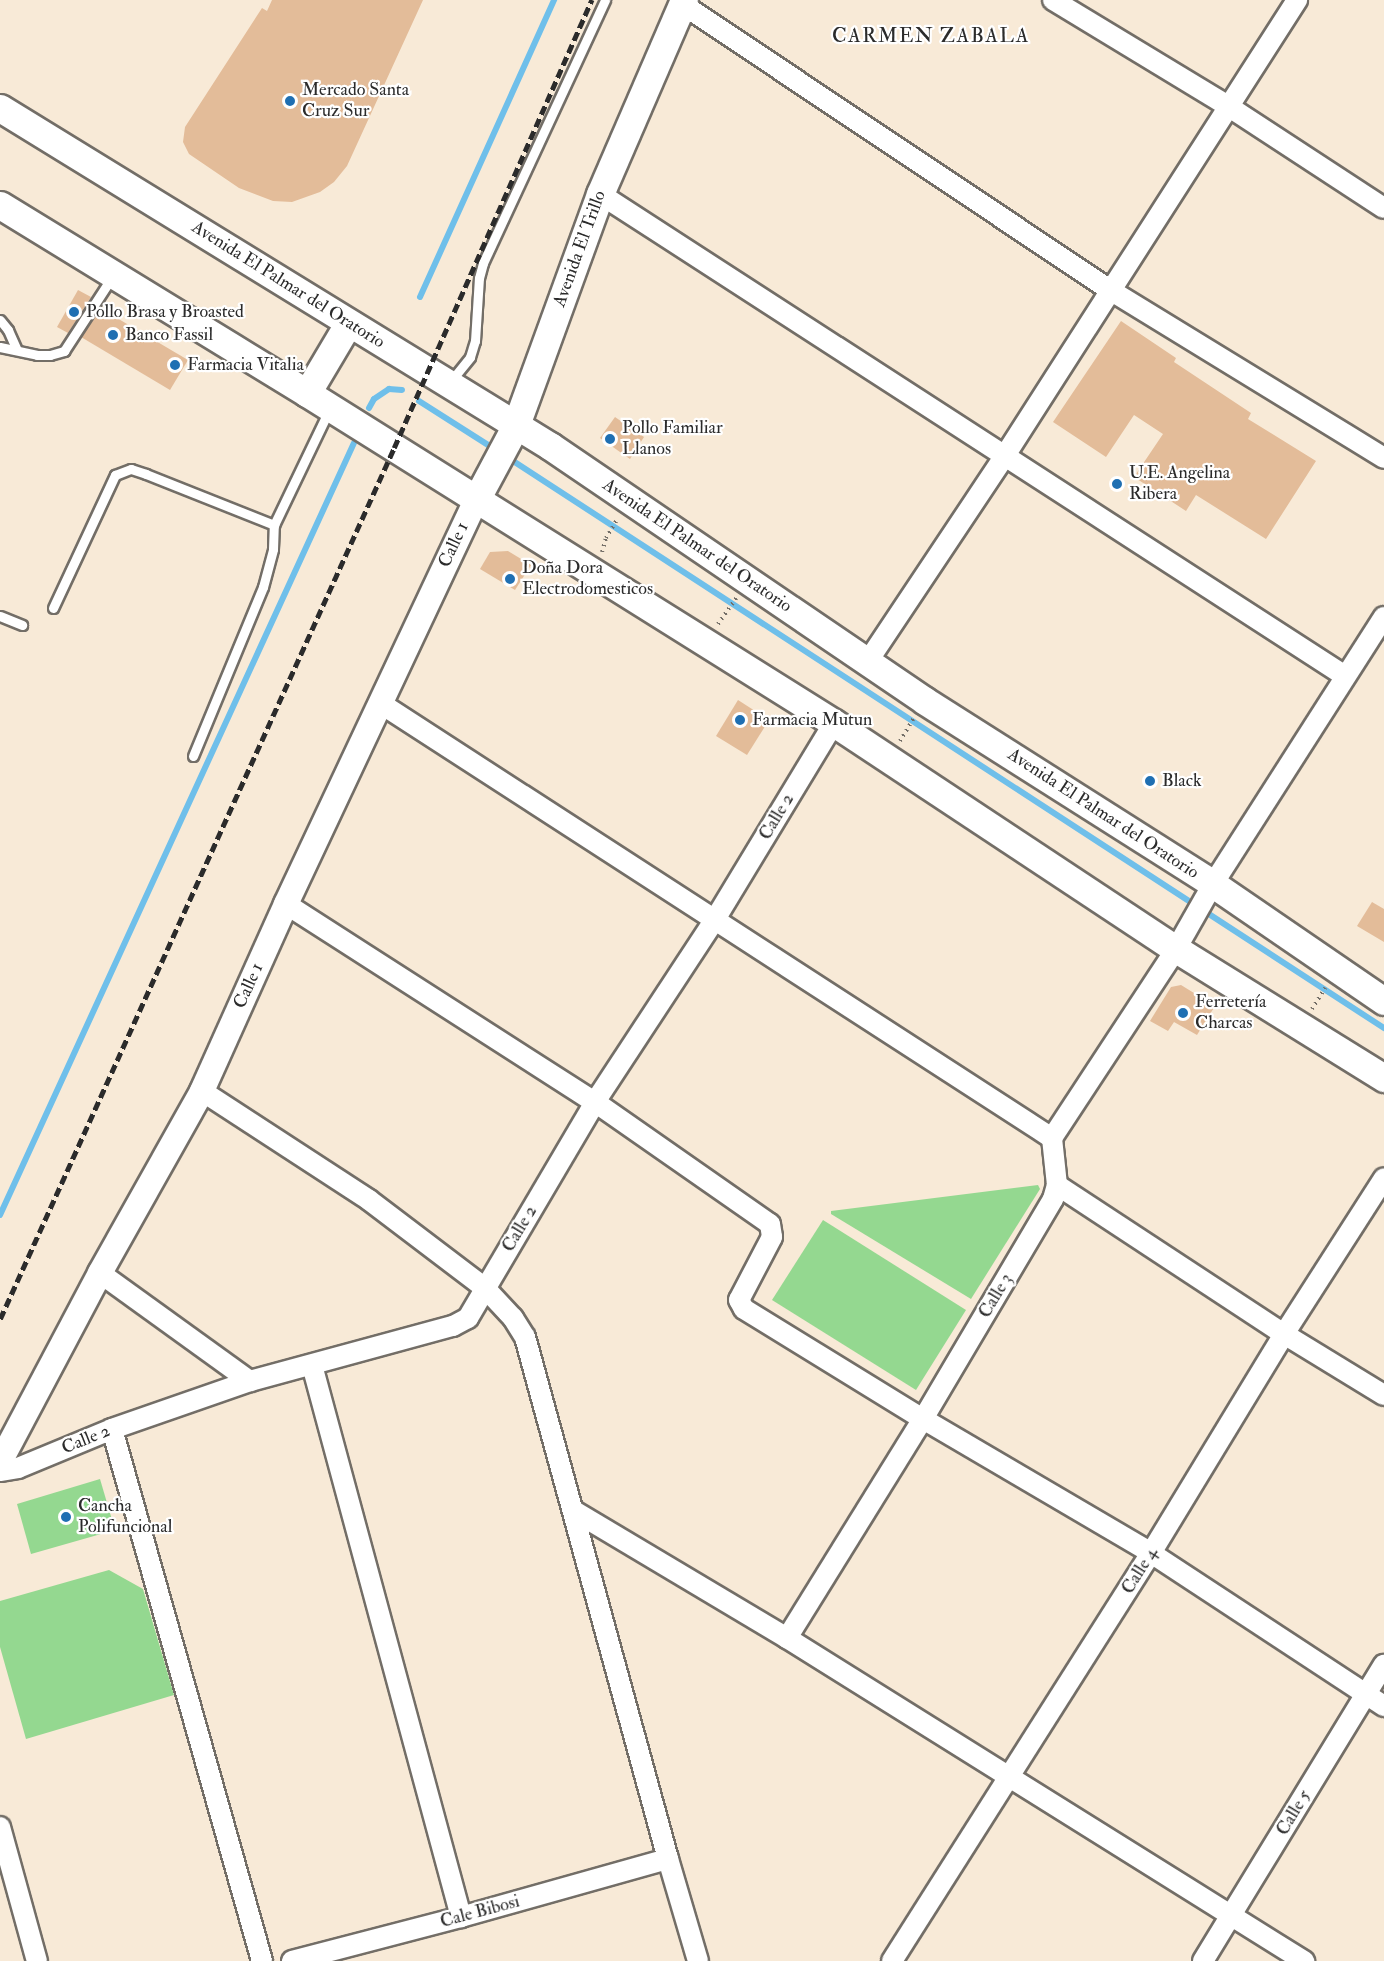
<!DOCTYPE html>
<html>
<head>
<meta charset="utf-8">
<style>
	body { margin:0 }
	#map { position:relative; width:1384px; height:1961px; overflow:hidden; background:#f8ead7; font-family:"IM FELL Double Pica",serif }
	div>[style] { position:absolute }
	.green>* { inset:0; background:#94d890 }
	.stream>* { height:6px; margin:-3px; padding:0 3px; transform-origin:3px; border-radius:3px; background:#6fbfea }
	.building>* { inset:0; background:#e3bc99 }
	.path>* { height:4px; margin-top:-2px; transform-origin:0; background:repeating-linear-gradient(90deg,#736e67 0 1.5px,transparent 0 6px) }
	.roads { filter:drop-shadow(2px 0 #736e67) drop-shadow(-2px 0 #736e67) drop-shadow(0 2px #736e67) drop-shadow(0 -2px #736e67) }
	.service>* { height:9px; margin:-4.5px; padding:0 4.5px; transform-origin:4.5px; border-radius:4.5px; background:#fff }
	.minor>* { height:20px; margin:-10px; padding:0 10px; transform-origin:10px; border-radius:10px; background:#fff }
	.tertiary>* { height:24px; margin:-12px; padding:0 12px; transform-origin:12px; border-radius:12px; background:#fff }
	.secondary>* { height:27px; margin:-13.5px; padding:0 13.5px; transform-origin:13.5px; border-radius:13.5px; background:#fff }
	.rail>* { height:4.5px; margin-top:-2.25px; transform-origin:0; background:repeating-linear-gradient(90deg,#2b2b2b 0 9px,transparent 0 13.5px) }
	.dots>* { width:16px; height:16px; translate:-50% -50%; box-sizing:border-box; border:3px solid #fff; border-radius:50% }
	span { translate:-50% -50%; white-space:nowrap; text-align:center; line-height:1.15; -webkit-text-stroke:4.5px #fff; paint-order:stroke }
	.poi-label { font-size:18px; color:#2b2b2b }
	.left { translate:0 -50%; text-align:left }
	.street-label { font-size:18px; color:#2b2b2b }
	.neighbourhood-label { font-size:20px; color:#2b2b2b; letter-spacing:1.5px }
</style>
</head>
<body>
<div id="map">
	<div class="green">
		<div style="clip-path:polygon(1038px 1185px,1040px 1189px,971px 1299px,831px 1214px,831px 1211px)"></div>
		<div style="clip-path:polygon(823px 1220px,966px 1310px,916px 1390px,772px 1300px)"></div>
		<div style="clip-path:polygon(100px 1479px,115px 1530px,31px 1554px,17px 1504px)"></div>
		<div style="clip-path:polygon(109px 1570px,143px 1589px,174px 1695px,26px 1739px,0 1647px,0 1601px)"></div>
	</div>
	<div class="stream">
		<div style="left:420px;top:297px;width:326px;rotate:-65.7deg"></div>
		<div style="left:419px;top:401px;width:91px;rotate:32.5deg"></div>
		<div style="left:369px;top:408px;width:10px;rotate:-61deg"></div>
		<div style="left:374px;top:399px;width:18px;rotate:-34deg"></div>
		<div style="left:389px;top:389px;width:13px;rotate:4deg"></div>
		<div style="left:507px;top:457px;width:1047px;rotate:33.07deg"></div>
		<div style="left:0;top:1215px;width:849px;rotate:-65.37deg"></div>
	</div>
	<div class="building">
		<div style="clip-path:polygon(272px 0,423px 0,347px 166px,334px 182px,320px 192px,292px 202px,273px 201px,239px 188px,189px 154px,183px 142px,185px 127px,262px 8px,267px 11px)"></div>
		<div style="clip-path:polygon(78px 290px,91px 297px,68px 333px,57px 327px)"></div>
		<div style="clip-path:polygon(100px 308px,188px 360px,170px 390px,81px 337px)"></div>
		<div style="clip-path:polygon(1121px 321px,1176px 358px,1174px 362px,1251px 413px,1248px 419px,1316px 461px,1266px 539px,1196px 495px,1186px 511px,1134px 477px,1163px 434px,1134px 415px,1106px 457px,1053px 422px)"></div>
		<div style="clip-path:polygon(615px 417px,644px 437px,630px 459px,600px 438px)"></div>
		<div style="clip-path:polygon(508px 551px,531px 565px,515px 590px,480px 569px,490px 552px)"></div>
		<div style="clip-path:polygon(738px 700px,769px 720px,747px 755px,716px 736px)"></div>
		<div style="clip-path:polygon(1372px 902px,1384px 909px,1384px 942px,1357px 926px)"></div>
		<div style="clip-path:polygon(1181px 985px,1215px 1006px,1197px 1035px,1174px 1022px,1168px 1031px,1150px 1021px,1171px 987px)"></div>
	</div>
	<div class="path">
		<div style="left:602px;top:552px;width:15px;rotate:-74deg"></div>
		<div style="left:606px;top:538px;width:23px;rotate:-59deg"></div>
		<div style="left:718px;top:624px;width:32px;rotate:-55deg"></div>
		<div style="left:900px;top:741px;width:26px;rotate:-59deg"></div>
		<div style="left:1312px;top:1009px;width:25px;rotate:-58deg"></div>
	</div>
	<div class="roads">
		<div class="service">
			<div style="left:0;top:320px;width:13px;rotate:51deg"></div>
			<div style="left:8px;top:330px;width:22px;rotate:66deg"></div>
			<div style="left:0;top:347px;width:38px;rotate:12deg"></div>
			<div style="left:37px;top:355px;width:13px"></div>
			<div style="left:50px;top:355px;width:15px;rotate:-16deg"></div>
			<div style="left:64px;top:351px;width:88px;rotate:-57deg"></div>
			<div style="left:450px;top:382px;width:32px;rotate:-51deg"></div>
			<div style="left:470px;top:357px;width:17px;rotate:-73deg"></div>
			<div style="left:475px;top:341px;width:63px;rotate:-86.4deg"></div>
			<div style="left:479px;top:278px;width:16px;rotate:-75deg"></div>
			<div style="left:483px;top:263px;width:290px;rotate:-65.1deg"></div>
			<div style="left:53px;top:608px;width:147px;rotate:-65deg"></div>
			<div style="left:115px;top:475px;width:17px;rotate:-21deg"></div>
			<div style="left:131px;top:469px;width:16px;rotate:18deg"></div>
			<div style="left:146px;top:474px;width:138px;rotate:21.7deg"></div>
			<div style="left:0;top:616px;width:24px;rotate:22deg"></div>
			<div style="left:193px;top:756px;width:183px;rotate:-67.5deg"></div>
			<div style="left:263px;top:587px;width:39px;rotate:-75deg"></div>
			<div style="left:273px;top:549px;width:24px;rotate:-88deg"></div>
			<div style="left:274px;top:525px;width:127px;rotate:-64.4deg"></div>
		</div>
		<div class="minor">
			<div style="left:1053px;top:0;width:205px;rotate:31.2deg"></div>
			<div style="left:1228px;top:106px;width:186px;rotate:33.2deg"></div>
			<div style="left:682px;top:4px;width:515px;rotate:33.75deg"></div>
			<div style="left:1110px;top:290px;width:321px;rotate:31.5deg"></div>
			<div style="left:600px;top:194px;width:887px;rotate:32.9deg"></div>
			<div style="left:868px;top:661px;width:245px;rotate:-56.3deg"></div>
			<div style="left:1004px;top:457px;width:543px;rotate:-57.33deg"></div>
			<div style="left:380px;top:703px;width:801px;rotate:32.92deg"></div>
			<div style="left:286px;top:904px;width:367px;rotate:32.7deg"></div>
			<div style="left:595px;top:1102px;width:213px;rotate:34.9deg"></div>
			<div style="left:770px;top:1224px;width:13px;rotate:81deg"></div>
			<div style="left:772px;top:1237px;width:71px;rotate:117.6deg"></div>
			<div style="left:739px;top:1300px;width:10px;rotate:61deg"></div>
			<div style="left:744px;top:1309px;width:210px;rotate:31.6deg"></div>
			<div style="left:923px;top:1419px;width:264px;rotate:30.4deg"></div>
			<div style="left:1151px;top:1553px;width:279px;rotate:33.3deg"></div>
			<div style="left:202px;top:1091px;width:199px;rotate:33.1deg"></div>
			<div style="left:369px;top:1200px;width:146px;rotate:37.2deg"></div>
			<div style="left:485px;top:1288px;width:41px;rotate:47deg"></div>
			<div style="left:513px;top:1318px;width:22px;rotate:58deg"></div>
			<div style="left:525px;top:1337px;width:541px;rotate:74.68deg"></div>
			<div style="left:668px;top:1859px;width:106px;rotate:73.6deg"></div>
			<div style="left:1057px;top:1185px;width:272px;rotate:33.3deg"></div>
			<div style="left:1284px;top:1334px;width:117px;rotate:31.4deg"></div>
			<div style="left:100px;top:1273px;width:185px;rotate:35.8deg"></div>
			<div style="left:312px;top:1365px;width:572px;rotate:74.89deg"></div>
			<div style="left:112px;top:1429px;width:553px;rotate:74.25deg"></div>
			<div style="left:0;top:1471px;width:18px;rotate:-9deg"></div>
			<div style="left:18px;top:1468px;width:102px;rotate:-22.5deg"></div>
			<div style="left:112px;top:1429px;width:146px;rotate:-19.2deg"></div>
			<div style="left:250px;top:1381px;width:210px;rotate:-15.2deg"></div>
			<div style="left:453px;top:1326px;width:17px;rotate:-28deg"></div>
			<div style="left:468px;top:1318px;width:251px;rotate:-59.5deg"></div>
			<div style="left:595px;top:1102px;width:217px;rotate:-56.7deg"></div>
			<div style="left:714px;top:921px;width:232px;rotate:-58.8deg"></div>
			<div style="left:574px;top:1511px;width:248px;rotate:30.8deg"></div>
			<div style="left:787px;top:1638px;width:610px;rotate:32deg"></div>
			<div style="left:787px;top:1638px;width:258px;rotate:-58.2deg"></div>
			<div style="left:923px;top:1419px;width:256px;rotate:-59.4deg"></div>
			<div style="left:1053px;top:1199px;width:15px;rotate:-74deg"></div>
			<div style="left:1057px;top:1185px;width:47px;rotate:-96.1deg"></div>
			<div style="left:1052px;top:1138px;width:226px;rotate:-56.7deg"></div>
			<div style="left:1176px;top:949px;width:75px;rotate:-60.4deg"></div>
			<div style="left:1213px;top:884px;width:317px;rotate:-57.4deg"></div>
			<div style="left:0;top:1827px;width:139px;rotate:74.6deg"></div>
			<div style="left:292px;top:1961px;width:175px;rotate:-14.6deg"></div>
			<div style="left:461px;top:1917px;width:215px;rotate:-15.7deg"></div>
			<div style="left:892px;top:1961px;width:483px;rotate:-57.6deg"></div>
			<div style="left:1151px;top:1553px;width:256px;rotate:-58.7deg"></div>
			<div style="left:1284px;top:1334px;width:185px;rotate:-57.3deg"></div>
			<div style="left:1203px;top:1961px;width:347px;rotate:-58.6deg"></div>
		</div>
		<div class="tertiary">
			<div style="left:0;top:1462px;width:214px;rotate:-62.1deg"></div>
			<div style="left:100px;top:1273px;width:209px;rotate:-60.7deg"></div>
			<div style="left:202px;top:1091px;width:205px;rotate:-65.8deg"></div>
			<div style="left:286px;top:904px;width:449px;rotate:-64.8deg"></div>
		</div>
		<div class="secondary">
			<div style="left:0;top:108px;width:646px;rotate:31.57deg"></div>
			<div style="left:550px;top:446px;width:453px;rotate:34.2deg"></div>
			<div style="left:925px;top:701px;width:341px;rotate:32.4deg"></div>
			<div style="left:1213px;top:884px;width:207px;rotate:34.4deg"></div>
			<div style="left:0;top:205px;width:360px;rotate:31.5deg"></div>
			<div style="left:307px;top:393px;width:622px;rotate:32.05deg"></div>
			<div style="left:834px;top:723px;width:410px;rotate:33.5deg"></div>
			<div style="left:1176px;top:949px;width:245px;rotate:31.8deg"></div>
			<div style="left:307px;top:393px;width:80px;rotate:-59.3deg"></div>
			<div style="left:477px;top:498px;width:83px;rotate:-61.9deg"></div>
			<div style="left:516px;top:425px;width:246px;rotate:-70deg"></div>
			<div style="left:600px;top:194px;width:211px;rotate:-66.6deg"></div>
		</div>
	</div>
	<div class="rail">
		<div style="left:0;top:1319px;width:956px;rotate:-65.66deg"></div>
		<div style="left:394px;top:448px;width:490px;rotate:-66.2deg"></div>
	</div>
	<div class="dots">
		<div style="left:290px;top:101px;background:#1f6fb2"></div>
		<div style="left:74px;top:312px;background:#1f6fb2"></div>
		<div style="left:113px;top:335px;background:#1f6fb2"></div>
		<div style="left:175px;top:365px;background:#1f6fb2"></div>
		<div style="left:610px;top:439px;background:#1f6fb2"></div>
		<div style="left:1117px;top:484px;background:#1f6fb2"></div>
		<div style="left:510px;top:579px;background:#1f6fb2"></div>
		<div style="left:740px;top:720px;background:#1f6fb2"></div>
		<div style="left:1150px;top:781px;background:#1f6fb2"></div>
		<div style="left:1183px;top:1013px;background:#1f6fb2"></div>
		<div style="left:66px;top:1517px;background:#1f6fb2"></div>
	</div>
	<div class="poi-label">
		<span class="left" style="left:302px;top:101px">Mercado Santa<br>Cruz Sur</span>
		<span class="left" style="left:86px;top:312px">Pollo Brasa y Broasted</span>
		<span class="left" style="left:125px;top:335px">Banco Fassil</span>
		<span class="left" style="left:187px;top:365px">Farmacia Vitalia</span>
		<span class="left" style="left:622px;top:439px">Pollo Familiar<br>Llanos</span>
		<span class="left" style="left:1129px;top:484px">U.E. Angelina<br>Ribera</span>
		<span class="left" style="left:522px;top:579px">Doña Dora<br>Electrodomesticos</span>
		<span class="left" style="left:752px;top:720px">Farmacia Mutun</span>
		<span class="left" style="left:1162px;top:781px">Black</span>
		<span class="left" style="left:1195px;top:1013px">Ferretería<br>Charcas</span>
		<span class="left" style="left:78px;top:1517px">Cancha<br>Polifuncional</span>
	</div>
	<div class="street-label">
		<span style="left:580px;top:249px;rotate:-70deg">Avenida El Trillo</span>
		<span style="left:288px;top:285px;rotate:32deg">Avenida El Palmar del Oratorio</span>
		<span style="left:454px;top:545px;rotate:-65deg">Calle 1</span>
		<span style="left:697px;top:546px;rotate:34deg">Avenida El Palmar del Oratorio</span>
		<span style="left:1103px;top:814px;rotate:33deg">Avenida El Palmar del Oratorio</span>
		<span style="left:777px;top:817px;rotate:-59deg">Calle 2</span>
		<span style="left:249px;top:986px;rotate:-66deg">Calle 1</span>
		<span style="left:520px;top:1229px;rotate:-59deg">Calle 2</span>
		<span style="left:996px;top:1296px;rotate:-59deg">Calle 3</span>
		<span style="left:86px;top:1440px;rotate:-22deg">Calle 2</span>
		<span style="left:1140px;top:1571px;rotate:-58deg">Calle 4</span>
		<span style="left:1294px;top:1813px;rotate:-59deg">Calle 5</span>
		<span style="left:480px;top:1912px;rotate:-15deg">Cale Bibosi</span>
	</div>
	<div class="neighbourhood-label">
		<span style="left:931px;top:35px">CARMEN ZABALA</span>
	</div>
</div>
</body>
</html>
